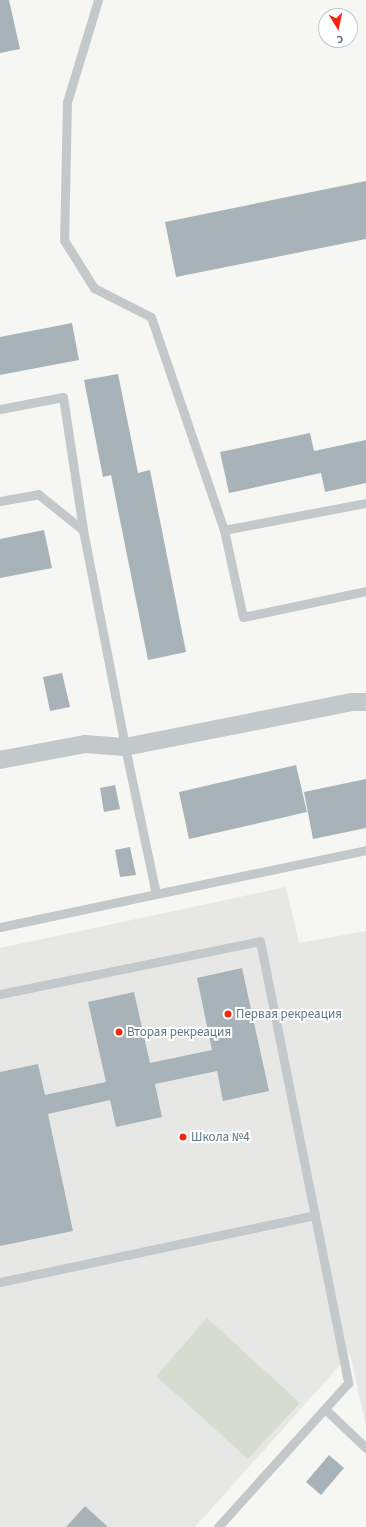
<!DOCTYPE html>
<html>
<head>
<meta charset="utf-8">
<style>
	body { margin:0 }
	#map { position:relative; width:366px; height:1527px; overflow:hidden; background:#f6f6f2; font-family:"Source Sans 3",sans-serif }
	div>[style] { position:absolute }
	.built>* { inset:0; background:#e7e8e6 }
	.green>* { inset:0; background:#d7dcd1 }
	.building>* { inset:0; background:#a7b3b8 }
	.lane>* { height:9px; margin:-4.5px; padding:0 4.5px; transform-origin:4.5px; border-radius:4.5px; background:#c3c8cb }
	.street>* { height:18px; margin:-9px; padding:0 9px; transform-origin:9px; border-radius:9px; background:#c3c8cb }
	.dots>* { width:11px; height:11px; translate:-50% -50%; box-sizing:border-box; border:2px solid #fff; border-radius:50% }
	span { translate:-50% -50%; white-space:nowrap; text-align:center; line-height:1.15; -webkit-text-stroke:4px #fff; paint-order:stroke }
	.poi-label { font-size:13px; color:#5e7781 }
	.left { translate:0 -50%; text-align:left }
	.north { position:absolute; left:318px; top:8px; width:40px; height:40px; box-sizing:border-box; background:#fff; border:1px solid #bfc9cd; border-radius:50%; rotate:170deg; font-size:11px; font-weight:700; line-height:16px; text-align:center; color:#5e7781 }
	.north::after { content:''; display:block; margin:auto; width:14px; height:18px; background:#f52713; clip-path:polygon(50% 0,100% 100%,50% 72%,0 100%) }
</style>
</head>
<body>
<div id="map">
	<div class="built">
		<div style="clip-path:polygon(286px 887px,299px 943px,366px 931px,366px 1426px,350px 1354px,195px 1527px,0 1527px,0 948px)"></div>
	</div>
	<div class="green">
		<div style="clip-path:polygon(207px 1318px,300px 1403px,248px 1459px,156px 1376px)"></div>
	</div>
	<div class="building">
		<div style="clip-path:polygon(0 0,9px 0,20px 49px,0 53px)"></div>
		<div style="clip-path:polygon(366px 181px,366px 239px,176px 277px,165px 222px)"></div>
		<div style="clip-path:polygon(72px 323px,79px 360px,0 375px,0 337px)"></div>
		<div style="clip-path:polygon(118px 374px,138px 473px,150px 470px,186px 652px,148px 660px,111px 475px,103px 477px,84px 380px)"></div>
		<div style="clip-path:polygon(310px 433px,314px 451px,366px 440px,366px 483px,325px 492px,321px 473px,229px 493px,220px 452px)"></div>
		<div style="clip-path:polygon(44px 530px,52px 568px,0 578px,0 539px)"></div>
		<div style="clip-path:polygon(62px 673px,70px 707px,50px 711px,43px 677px)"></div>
		<div style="clip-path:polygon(296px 765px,307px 812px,189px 839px,179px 792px)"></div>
		<div style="clip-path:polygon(366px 779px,366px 828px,313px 839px,304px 792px)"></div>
		<div style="clip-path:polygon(115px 785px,120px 809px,104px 812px,100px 788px)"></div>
		<div style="clip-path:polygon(130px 847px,136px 875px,120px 877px,115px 850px)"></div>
		<div style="clip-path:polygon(242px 968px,269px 1091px,223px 1101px,217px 1071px,155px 1084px,162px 1117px,116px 1127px,110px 1100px,48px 1114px,73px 1231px,0 1246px,0 1072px,38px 1064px,45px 1095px,106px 1082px,88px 1002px,134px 992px,150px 1063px,212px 1050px,197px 978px)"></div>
		<div style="clip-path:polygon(329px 1455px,344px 1468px,321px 1495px,306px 1482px)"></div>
		<div style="clip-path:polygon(85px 1506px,108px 1527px,66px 1527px)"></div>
	</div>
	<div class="lane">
		<div style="left:98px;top:0;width:107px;rotate:106.9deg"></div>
		<div style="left:67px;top:102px;width:138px;rotate:91.2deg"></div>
		<div style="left:64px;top:240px;width:57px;rotate:58deg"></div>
		<div style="left:94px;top:288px;width:64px;rotate:27deg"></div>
		<div style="left:151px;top:317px;width:225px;rotate:71.1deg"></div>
		<div style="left:224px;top:530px;width:89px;rotate:77.7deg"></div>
		<div style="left:243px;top:617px;width:126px;rotate:-11.9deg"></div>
		<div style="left:0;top:409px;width:64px;rotate:-10.8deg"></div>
		<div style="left:63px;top:397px;width:134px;rotate:81.4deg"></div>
		<div style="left:0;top:501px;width:39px;rotate:-10deg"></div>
		<div style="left:38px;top:494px;width:58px;rotate:38.7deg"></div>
		<div style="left:83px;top:530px;width:221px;rotate:79deg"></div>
		<div style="left:125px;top:747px;width:150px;rotate:78.1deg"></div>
		<div style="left:156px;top:894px;width:215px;rotate:-11.8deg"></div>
		<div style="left:224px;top:530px;width:145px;rotate:-10.8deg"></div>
		<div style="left:0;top:927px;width:159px;rotate:-11.9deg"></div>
		<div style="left:0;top:994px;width:265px;rotate:-11.5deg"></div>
		<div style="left:260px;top:941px;width:451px;rotate:78.7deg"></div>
		<div style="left:348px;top:1383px;width:194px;rotate:132.1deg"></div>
		<div style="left:0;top:1282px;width:322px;rotate:-12deg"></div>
		<div style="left:325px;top:1409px;width:57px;rotate:43.6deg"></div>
	</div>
	<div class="street">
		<div style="left:0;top:760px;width:86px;rotate:-10.7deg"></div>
		<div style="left:85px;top:744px;width:40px;rotate:4.3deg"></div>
		<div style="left:125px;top:747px;width:232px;rotate:-11.2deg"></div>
		<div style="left:353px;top:702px;width:13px"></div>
	</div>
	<div class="dots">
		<div style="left:228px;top:1014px;background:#f52713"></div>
		<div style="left:119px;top:1032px;background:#f52713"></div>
		<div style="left:183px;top:1137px;background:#f52713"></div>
	</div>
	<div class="poi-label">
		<span class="left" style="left:236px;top:1014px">Первая рекреация</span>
		<span class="left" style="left:127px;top:1032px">Вторая рекреация</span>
		<span class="left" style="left:191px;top:1137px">Школа №4</span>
	</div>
	<div class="north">С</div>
</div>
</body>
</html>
